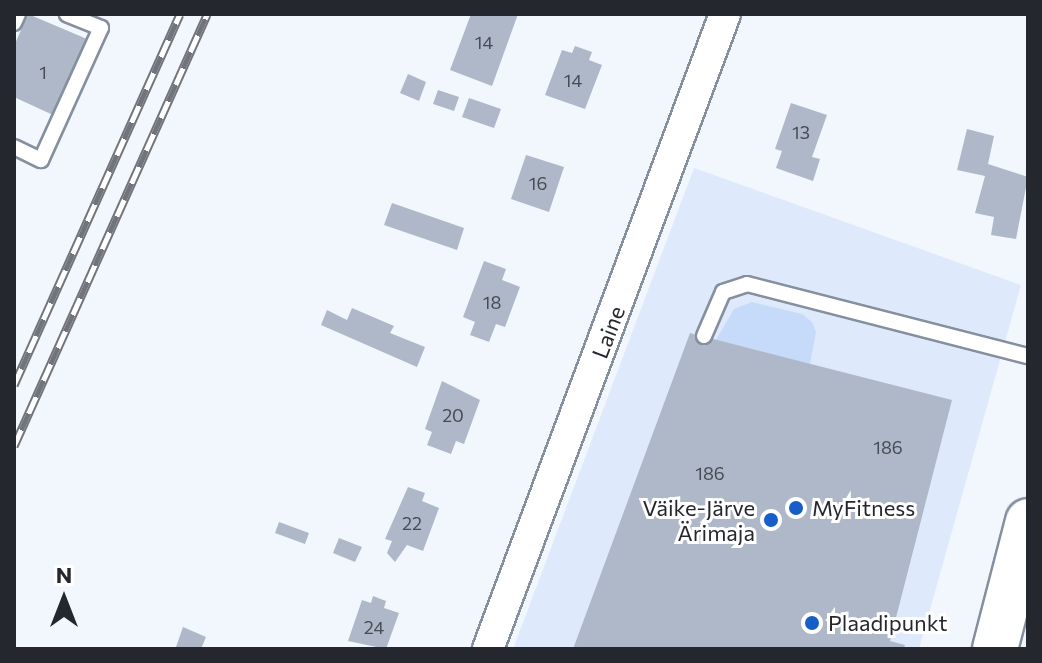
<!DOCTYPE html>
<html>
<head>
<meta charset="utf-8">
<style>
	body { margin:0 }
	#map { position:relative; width:1042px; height:663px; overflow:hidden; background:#f2f6fd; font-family:Commissioner,sans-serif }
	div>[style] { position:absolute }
	.built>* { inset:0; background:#deeafc }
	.green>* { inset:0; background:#c6daf9 }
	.building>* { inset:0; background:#aeb8c8 }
	.roads { filter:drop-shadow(2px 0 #868f9e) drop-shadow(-2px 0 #868f9e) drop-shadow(0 2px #868f9e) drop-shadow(0 -2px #868f9e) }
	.lane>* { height:14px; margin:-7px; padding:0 7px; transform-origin:7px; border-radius:7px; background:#fff }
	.street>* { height:30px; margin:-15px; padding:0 15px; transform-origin:15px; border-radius:15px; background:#fff }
	.highway>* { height:44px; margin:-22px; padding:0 22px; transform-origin:22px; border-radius:22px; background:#fff }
	.rail>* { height:9px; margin-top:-4.5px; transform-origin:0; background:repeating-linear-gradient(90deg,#fff 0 18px,#71757b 0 36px); box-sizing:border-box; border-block:2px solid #71757b }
	.dots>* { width:22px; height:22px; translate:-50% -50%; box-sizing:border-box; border:4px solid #fff; border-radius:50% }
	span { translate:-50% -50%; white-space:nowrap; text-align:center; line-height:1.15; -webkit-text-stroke:6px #fff; paint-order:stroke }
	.number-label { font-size:18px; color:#464b54 }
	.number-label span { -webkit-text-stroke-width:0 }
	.street-label { font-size:22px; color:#24272d }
	.poi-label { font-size:22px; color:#24272d }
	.right { translate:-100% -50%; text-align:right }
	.left { translate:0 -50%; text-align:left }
	.frame { position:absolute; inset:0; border:16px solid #24272d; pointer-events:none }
	.north { position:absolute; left:24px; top:559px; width:80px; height:80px; -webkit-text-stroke:6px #fff; paint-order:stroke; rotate:0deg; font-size:22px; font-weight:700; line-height:32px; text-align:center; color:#24272d }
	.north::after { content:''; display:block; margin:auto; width:28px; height:36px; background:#24272d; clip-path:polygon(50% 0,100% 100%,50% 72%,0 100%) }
</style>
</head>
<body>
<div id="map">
	<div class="built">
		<div style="clip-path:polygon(694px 168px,1021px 285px,919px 649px,513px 649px)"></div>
	</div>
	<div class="green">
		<div style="clip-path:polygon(752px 302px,802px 314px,812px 322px,816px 332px,810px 364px,716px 340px,734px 309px)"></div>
	</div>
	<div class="building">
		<div style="clip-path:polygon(28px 14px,87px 39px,53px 115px,14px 97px,14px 46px)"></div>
		<div style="clip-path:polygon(471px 14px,518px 14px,492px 86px,450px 70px)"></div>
		<div style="clip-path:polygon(575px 46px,592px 52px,589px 60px,602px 65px,585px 109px,545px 95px,562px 50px,572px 53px)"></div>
		<div style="clip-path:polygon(408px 74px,426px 82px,419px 101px,400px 93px)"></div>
		<div style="clip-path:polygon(438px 90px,459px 97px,454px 111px,433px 104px)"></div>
		<div style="clip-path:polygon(469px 98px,501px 109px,494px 128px,462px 117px)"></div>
		<div style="clip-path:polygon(791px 103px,827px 115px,812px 157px,820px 159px,813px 181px,776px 168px,782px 151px,775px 149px)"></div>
		<div style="clip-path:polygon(967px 129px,994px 136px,988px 164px,1028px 177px,1016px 239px,991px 235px,994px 217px,975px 213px,985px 176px,957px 170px)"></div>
		<div style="clip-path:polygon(526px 155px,564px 167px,549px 212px,511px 199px)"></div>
		<div style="clip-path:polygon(392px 203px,464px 228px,457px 250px,384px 225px)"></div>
		<div style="clip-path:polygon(484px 261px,506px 269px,502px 280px,520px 287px,505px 327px,496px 324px,489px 342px,470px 335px,475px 322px,463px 317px)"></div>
		<div style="clip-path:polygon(352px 308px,394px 326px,390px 333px,425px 347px,417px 367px,321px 325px,327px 310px,347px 320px)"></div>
		<div style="clip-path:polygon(690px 333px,952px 400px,890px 641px,905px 645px,904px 649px,573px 649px)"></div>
		<div style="clip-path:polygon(442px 381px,480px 400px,464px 444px,456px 441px,451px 454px,427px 445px,432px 432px,425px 429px)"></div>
		<div style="clip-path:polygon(408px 487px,425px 493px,422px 501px,439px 508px,423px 551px,407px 545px,395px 562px,387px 553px,392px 541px,385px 539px)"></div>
		<div style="clip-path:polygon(279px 522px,309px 533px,305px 544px,275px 533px)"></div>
		<div style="clip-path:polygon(339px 538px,362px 547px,355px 562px,333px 553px)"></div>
		<div style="clip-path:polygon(373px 596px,386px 601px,384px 608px,399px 613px,386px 649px,348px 641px,362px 600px,371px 603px)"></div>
		<div style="clip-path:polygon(183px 627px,206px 637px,201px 649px,176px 647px)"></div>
	</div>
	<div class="roads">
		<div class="lane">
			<div style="left:14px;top:23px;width:10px;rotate:-66deg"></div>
			<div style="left:14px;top:147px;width:30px;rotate:26deg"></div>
			<div style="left:41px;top:160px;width:145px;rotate:-65.6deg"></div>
			<div style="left:101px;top:28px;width:37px;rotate:-158deg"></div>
			<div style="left:704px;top:336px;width:48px;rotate:-66.6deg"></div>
			<div style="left:723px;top:292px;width:25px;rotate:-18deg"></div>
			<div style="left:747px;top:284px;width:290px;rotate:14.4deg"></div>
		</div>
		<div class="street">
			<div style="left:488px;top:649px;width:678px;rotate:-69.53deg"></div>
		</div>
		<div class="highway">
			<div style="left:995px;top:649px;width:132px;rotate:-75.5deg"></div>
		</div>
	</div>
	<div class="rail">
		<div style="left:14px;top:385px;width:406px;rotate:-65.9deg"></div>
		<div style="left:14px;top:446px;width:473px;rotate:-65.9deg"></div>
	</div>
	<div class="dots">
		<div style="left:796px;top:508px;background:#175ec9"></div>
		<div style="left:771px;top:520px;background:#175ec9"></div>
		<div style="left:812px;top:623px;background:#175ec9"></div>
	</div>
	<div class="number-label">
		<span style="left:484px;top:42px">14</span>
		<span style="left:43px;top:72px">1</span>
		<span style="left:573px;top:80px">14</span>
		<span style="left:801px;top:132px">13</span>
		<span style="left:538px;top:183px">16</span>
		<span style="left:492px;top:302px">18</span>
		<span style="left:453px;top:415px">20</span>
		<span style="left:888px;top:447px">186</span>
		<span style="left:710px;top:473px">186</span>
		<span style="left:412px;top:523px">22</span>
		<span style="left:374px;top:627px">24</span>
	</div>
	<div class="street-label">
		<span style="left:608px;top:332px;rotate:-69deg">Laine</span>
	</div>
	<div class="poi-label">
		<span class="right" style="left:755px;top:520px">Väike-Järve<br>Ärimaja</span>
		<span class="left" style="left:812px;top:508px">MyFitness</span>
		<span class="left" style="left:828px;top:623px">Plaadipunkt</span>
	</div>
	<div class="frame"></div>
	<div class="north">N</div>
</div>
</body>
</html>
